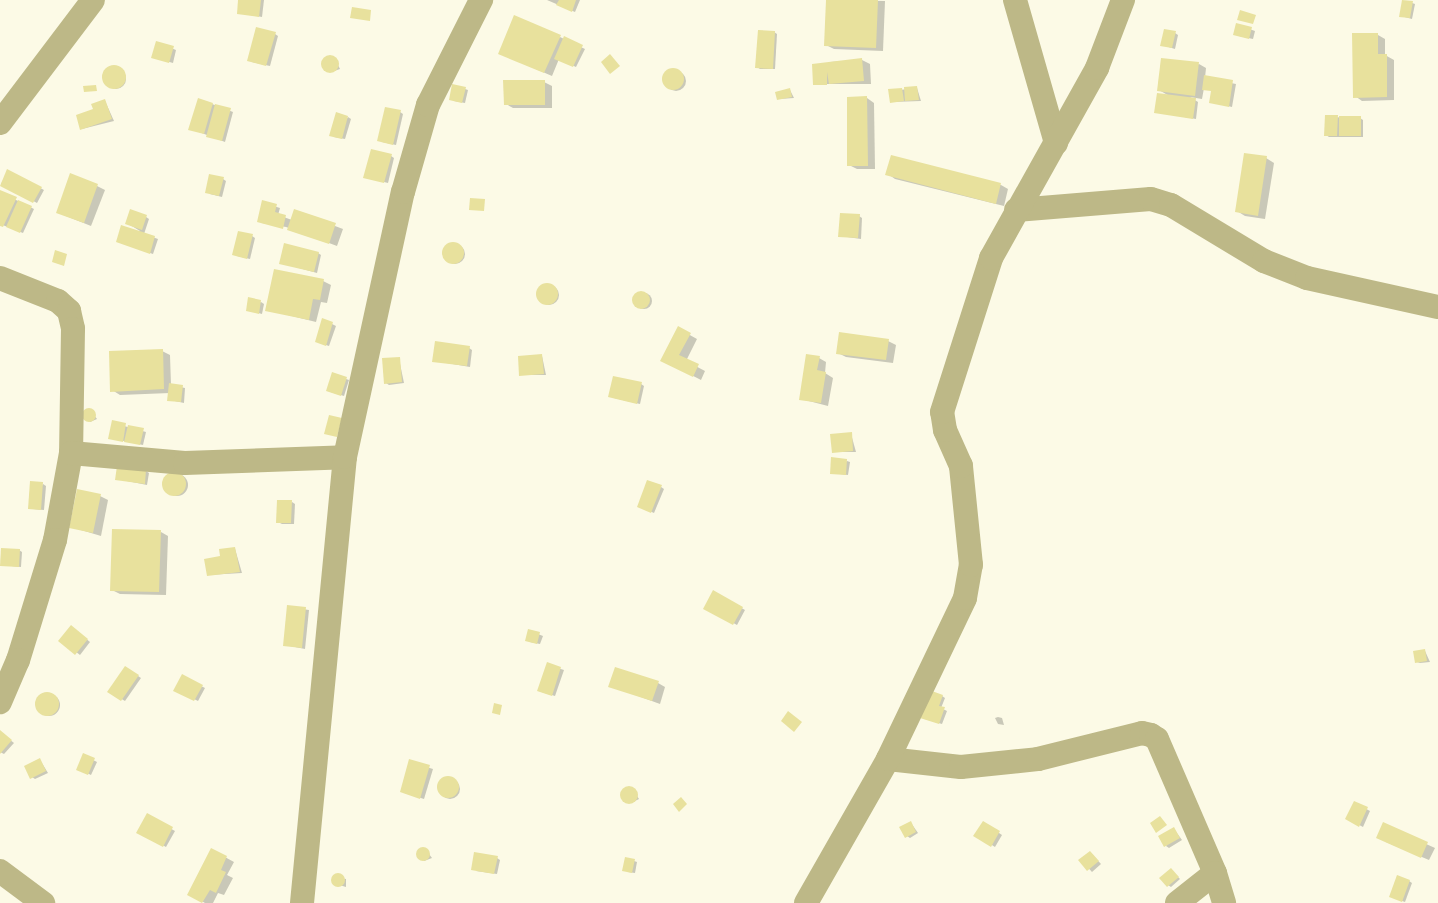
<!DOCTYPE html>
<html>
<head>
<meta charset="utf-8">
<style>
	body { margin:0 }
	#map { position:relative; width:1438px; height:903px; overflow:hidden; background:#fcfae6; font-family:"DejaVu Sans",sans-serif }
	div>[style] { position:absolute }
	.shadow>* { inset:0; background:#0003 }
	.round { border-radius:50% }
	.building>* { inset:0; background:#e8e19d }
	.minor>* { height:24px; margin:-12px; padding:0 12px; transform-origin:12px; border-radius:12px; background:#bdb887 }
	span { translate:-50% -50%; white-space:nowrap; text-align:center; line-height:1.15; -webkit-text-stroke:7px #fff; paint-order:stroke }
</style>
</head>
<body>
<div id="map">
	<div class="shadow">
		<div style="clip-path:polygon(240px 0,264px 0,262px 17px,239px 13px)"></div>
		<div style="clip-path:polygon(547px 0,580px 0,575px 12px)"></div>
		<div style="clip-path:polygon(828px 0,885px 1px,883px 51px,834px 49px,826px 45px)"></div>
		<div style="clip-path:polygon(1412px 3px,1415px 4px,1412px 19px,1401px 16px)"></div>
		<div style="clip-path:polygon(1238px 25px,1255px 31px,1253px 39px,1239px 36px)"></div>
		<div style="clip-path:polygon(774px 32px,777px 34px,775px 69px,760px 69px,757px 67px)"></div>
		<div style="clip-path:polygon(1175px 33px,1178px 35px,1175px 49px,1162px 45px)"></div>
		<div style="clip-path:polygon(275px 34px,278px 36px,270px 66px,252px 62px)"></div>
		<div style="clip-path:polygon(1378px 35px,1385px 39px,1385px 55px,1394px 60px,1394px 100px,1362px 101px,1355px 96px)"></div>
		<div style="clip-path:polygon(560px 37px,585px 49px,576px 67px,559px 59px,552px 76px,508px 57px)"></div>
		<div style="clip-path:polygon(158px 43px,176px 50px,173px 63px,156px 58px)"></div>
		<div style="clip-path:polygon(334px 57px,340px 69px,331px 72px,324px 62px)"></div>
		<div style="clip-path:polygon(862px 60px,870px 64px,871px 84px,815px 84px,830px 67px,830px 62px)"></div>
		<div style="clip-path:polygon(1199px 64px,1206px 68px,1205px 78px,1236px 84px,1232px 107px,1211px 102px,1213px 91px,1204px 88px,1202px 99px,1190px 97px,1198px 102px,1196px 119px,1156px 112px,1171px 97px,1159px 90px)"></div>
		<div class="round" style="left:106px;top:69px;width:20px;height:20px"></div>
		<div class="round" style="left:666px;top:71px;width:20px;height:20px"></div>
		<div style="clip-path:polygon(544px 82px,552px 86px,552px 108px,513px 108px,506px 104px)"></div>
		<div style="clip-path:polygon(917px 88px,921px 101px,892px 102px,891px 91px)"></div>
		<div style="clip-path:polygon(465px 89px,468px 90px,465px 103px,454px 101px)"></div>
		<div style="clip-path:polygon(790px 90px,794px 98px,779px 99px)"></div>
		<div style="clip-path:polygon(867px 98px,874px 103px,875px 169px,857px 169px,849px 165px)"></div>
		<div style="clip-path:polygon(105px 101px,114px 121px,82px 129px,96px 111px)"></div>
		<div style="clip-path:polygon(212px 104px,233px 112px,225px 142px,194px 130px)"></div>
		<div style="clip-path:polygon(400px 112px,403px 114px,396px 145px,382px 142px)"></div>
		<div style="clip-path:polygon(348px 117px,351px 119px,345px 139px,334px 137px)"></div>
		<div style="clip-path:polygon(1327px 117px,1360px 118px,1363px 120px,1363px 137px,1329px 137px,1326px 135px)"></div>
		<div style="clip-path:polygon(391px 156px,394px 158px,388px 183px,368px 178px)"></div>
		<div style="clip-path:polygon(892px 157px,1001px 185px,1008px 189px,1004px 206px,895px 179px,888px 174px)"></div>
		<div style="clip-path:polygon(1266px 158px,1274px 163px,1265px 219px,1245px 216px,1237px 211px)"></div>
		<div style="clip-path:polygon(8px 171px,44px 190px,37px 203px,1px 184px)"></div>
		<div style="clip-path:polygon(223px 179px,226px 181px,222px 197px,210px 194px)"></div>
		<div style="clip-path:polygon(97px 186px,105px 190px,91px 226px,66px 216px)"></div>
		<div style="clip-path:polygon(0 192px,34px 209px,23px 233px,0 224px)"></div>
		<div style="clip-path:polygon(264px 203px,280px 208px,278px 215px,292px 220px,295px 211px,343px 229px,337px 246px,286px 227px,262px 223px)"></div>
		<div style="clip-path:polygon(859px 216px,862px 218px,861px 239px,840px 236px)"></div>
		<div style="clip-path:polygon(146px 217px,149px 219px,144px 234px,158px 239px,153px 254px,121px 243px,140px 231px,127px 223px)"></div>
		<div style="clip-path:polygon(252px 236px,255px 238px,250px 259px,237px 256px)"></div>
		<div class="round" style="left:445px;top:244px;width:20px;height:20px"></div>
		<div style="clip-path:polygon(318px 253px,321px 255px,317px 273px,281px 263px)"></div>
		<div style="clip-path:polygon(323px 281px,331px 285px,327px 303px,321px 302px,316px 322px,268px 310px)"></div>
		<div class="round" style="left:539px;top:285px;width:20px;height:20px"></div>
		<div class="round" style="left:636px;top:293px;width:16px;height:16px"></div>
		<div style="clip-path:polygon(261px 302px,264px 304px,262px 314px,248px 310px)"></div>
		<div style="clip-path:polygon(332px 324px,336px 326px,329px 346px,320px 343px)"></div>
		<div style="clip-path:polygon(679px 329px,697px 339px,686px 361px,705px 371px,701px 380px,670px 364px)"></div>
		<div style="clip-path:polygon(888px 341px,896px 345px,893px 363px,846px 357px,838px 353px)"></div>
		<div style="clip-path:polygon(469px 348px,472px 350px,470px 367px,435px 361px)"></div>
		<div style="clip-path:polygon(162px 351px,170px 355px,171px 385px,185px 388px,184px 403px,170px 400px,170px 393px,120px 395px,112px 390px)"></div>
		<div style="clip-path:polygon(542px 356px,546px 375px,521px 375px)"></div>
		<div style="clip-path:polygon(819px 358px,826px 362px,825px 373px,833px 378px,828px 406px,801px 399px)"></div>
		<div style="clip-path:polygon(399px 359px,404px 383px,389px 385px,386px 383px)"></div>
		<div style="clip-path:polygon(346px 379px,349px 380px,344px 396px,331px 392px)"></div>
		<div style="clip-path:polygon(641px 384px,644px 386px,640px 404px,614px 398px)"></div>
		<div style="clip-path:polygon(91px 411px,97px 419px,90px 422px,85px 413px)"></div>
		<div style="clip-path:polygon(113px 423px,146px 432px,143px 445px,114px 439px)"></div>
		<div style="clip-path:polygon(851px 434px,856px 452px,834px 452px)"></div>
		<div style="clip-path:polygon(847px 461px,850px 462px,848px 475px,832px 473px)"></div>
		<div style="clip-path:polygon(146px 471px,149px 473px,147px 485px,117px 479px)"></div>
		<div class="round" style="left:166px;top:474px;width:22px;height:22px"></div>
		<div style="clip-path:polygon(43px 484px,46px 486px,44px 510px,33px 509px,30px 508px)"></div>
		<div style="clip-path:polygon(661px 487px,664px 489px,654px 513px,643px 508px)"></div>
		<div style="clip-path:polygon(100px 496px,108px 500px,101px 536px,71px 527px)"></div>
		<div style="clip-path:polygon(292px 502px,295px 504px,294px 524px,282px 524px,278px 522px)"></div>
		<div style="clip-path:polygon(161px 532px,168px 536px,166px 595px,120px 594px,112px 590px)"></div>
		<div style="clip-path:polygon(235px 549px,242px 573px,208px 575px,222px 558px)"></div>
		<div style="clip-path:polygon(19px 550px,22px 552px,21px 567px,2px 565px)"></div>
		<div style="clip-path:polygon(714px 593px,745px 610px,737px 625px,706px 608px)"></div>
		<div style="clip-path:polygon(289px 607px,309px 610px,305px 649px,285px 645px)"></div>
		<div style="clip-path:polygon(74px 629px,90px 642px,80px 655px,61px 640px)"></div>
		<div style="clip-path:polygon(530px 631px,543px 636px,540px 644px,530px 642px)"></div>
		<div style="clip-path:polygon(1425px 651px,1430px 662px,1420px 663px,1417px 662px)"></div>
		<div style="clip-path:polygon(548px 665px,564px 670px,555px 696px,542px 692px)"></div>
		<div style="clip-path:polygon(126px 668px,141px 678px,125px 701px,110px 692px)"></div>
		<div style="clip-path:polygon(183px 677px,205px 688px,198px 701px,176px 690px)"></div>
		<div style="clip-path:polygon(658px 683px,665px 687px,660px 704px,611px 686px)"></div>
		<div class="round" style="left:38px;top:694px;width:22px;height:22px"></div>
		<div style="clip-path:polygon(942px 696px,945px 698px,941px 708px,947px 711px,942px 724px,925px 719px)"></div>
		<div style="clip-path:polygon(998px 717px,1002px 718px,1004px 725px,998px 724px,995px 718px)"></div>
		<div style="clip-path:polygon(0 732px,14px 743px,4px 754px,0 752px)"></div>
		<div style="clip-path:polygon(85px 756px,97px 762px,91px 775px,79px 769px)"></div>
		<div style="clip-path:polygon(40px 760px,48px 773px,35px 779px,32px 777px)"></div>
		<div style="clip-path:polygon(410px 762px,433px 769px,424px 799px,405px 793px)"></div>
		<div class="round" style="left:440px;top:779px;width:20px;height:20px"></div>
		<div style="clip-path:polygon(633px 789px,639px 799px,631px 803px,623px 796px)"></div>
		<div style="clip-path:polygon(1355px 803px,1370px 811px,1363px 827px,1348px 819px)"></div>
		<div style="clip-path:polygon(148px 816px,175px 831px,166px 847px,139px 832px)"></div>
		<div style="clip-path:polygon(911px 823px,918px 833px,910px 838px,907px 836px)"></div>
		<div style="clip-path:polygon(984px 823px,1002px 835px,995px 847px,976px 835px)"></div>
		<div style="clip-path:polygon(1384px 825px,1435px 848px,1429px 860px,1386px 842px)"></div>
		<div style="clip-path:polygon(1174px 829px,1182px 840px,1169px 848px,1166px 846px)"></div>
		<div style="clip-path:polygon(212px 850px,234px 862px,227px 875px,233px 878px,224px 895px,218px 893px,213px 903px,205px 903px,190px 894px)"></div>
		<div style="clip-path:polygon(426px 850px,432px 858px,424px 861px,419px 851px)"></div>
		<div style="clip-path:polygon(1091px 853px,1101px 864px,1092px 872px,1081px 860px)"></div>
		<div style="clip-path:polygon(497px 858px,500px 860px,497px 874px,476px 871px)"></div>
		<div style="clip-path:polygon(634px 861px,637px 862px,635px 873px,628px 872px)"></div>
		<div style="clip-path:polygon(1171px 870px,1180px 879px,1171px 887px,1168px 885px)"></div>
		<div style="clip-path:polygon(335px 877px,346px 879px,346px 887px,336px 884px)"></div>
		<div style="clip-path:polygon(1409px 881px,1412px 883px,1405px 902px,1394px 898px)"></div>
	</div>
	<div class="building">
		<div style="clip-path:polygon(238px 0,261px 0,259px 17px,237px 14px)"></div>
		<div style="clip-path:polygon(559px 0,576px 0,572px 12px,556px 5px)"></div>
		<div style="clip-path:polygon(826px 0,878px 0,876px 48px,824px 46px)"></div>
		<div style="clip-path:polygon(1402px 0,1413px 1px,1410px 18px,1399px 17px)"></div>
		<div style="clip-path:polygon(352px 7px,371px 10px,370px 21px,350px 18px)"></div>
		<div style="clip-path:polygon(1240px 10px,1256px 15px,1253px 24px,1237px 20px)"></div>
		<div style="clip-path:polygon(514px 15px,561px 35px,544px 73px,498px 54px)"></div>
		<div style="clip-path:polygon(1236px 23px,1252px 27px,1249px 39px,1233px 35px)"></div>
		<div style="clip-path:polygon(256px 27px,276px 32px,266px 66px,247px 61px)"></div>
		<div style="clip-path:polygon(1164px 29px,1176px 31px,1172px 48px,1160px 46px)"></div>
		<div style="clip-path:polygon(758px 30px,775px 31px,773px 69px,755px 68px)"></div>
		<div style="clip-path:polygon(1352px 33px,1378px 33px,1378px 54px,1387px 54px,1387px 97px,1353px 98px)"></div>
		<div style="clip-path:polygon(564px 36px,583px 45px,573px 67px,554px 59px)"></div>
		<div style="clip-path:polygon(156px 41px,174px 46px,169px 63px,151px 58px)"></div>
		<div style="clip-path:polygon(610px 54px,620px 66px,610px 74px,601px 62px)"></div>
		<div class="round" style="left:321px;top:55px;width:18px;height:18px"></div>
		<div style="clip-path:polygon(862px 58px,864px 81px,829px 84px,827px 72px,827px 85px,813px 85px,812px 64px)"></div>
		<div style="clip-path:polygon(1161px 58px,1199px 62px,1195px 96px,1157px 91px)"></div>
		<div class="round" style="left:102px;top:65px;width:24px;height:24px"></div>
		<div class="round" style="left:662px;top:68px;width:22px;height:22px"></div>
		<div style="clip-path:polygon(1204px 75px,1233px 80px,1229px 107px,1209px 103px,1211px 91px,1202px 90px)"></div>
		<div style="clip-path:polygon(503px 80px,545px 80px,545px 105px,504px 105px)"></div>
		<div style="clip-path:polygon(452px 84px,466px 87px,462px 103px,449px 100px)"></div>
		<div style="clip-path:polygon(96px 85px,97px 91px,84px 92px,83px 86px)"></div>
		<div style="clip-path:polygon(917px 86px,919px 100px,905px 101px,904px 87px)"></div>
		<div style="clip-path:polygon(790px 88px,792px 97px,777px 100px,775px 92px)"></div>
		<div style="clip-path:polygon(902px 88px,904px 101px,890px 103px,888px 89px)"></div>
		<div style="clip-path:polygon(1157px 93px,1196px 98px,1193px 119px,1154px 113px)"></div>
		<div style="clip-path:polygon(867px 96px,868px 166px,847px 166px,847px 97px)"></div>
		<div style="clip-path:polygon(198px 98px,213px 103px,204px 134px,188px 130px)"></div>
		<div style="clip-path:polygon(105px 99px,112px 119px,80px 130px,76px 115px,93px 109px,91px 104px)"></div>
		<div style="clip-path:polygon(215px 104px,231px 108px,222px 141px,206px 137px)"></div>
		<div style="clip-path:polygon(385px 107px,401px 110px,393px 145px,377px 141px)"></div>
		<div style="clip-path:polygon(336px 112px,348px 116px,342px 139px,329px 136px)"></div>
		<div style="clip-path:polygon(1325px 115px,1338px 115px,1337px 136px,1324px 136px)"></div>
		<div style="clip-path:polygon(1339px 116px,1361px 116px,1361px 136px,1339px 136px)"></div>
		<div style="clip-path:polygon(371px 149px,392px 154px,384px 183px,363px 178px)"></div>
		<div style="clip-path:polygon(1244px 153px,1267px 156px,1258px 216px,1235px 212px)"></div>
		<div style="clip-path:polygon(891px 155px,1001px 183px,996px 204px,885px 175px)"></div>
		<div style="clip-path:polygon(7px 169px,42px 187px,33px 203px,0 186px)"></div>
		<div style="clip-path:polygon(70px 173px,98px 184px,84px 223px,56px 213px)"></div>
		<div style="clip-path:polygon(209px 174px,224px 177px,219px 196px,205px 193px)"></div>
		<div style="clip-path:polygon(0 190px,17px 197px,3px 227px,0 226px)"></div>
		<div style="clip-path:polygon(470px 198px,485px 199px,484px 211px,469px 210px)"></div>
		<div style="clip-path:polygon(18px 200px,32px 206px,20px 233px,6px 227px)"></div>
		<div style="clip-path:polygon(262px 200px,277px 204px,275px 212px,286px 215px,283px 229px,257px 222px)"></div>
		<div style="clip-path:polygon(130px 209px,147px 215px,142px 230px,125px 224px)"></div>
		<div style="clip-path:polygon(294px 209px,336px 223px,329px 244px,287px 230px)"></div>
		<div style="clip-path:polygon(840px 213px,860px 214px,858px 238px,838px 237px)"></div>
		<div style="clip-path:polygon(121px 225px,155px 236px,150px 254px,116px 242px)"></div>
		<div style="clip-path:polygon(238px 231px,253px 234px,247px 259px,232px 255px)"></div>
		<div class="round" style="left:442px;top:242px;width:22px;height:22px"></div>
		<div style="clip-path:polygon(284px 243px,319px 252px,314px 272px,279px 264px)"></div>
		<div style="clip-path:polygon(55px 250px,67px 254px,64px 266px,52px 262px)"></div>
		<div style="clip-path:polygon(274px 269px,324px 279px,320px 300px,313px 299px,309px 320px,265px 311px)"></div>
		<div class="round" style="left:536px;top:283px;width:22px;height:22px"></div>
		<div class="round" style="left:632px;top:291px;width:18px;height:18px"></div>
		<div style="clip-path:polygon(248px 297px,261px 300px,259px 314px,246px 311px)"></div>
		<div style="clip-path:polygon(322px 318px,333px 322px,326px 346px,315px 342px)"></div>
		<div style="clip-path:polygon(678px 326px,691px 333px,679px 355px,699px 364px,693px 377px,660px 361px)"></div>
		<div style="clip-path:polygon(839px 332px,889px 339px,886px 360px,836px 354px)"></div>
		<div style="clip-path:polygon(435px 341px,470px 346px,467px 366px,432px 362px)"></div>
		<div style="clip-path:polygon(163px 349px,164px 389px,110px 392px,109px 351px)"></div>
		<div style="clip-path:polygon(542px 354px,544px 374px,519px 376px,518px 356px)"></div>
		<div style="clip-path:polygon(806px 354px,820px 356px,817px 370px,826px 372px,821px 403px,799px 400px)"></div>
		<div style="clip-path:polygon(400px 357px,402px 382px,384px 384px,382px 358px)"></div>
		<div style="clip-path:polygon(332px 372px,347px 377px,341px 396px,326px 391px)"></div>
		<div style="clip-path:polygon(613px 376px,642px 382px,637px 404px,608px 397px)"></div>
		<div style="clip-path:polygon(169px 383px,183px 385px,181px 402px,167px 401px)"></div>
		<div class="round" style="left:82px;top:408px;width:14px;height:14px"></div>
		<div style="clip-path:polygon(329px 415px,342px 418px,337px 437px,324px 434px)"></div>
		<div style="clip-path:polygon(112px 420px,126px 423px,123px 442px,108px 439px)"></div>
		<div style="clip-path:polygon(128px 425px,144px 428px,140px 445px,124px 442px)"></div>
		<div style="clip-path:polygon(852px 432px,853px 451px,832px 453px,830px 434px)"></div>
		<div style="clip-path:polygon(831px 457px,847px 459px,846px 475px,830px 474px)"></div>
		<div style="clip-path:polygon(117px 466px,146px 469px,145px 484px,115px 480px)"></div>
		<div class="round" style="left:162px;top:472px;width:24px;height:24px"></div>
		<div style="clip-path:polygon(647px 480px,662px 485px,651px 513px,637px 507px)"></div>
		<div style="clip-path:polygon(30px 481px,43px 482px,41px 510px,28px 509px)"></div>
		<div style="clip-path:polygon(77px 489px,101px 494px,93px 533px,69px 528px)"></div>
		<div style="clip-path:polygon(277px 500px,292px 500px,291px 523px,276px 523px)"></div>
		<div style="clip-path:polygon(112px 529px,161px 530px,159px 592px,110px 591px)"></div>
		<div style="clip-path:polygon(235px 547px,240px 572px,207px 576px,204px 559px,220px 556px,219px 549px)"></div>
		<div style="clip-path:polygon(1px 548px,20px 549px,19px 567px,0 566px)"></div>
		<div style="clip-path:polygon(713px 590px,743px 607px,733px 625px,703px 609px)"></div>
		<div style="clip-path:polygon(287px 605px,306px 607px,302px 648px,283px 646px)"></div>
		<div style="clip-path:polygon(71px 625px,88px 639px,75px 655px,58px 641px)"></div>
		<div style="clip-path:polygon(528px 629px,540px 632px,537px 644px,525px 641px)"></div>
		<div style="clip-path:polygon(1425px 649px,1427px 661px,1415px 663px,1413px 651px)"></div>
		<div style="clip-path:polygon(547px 662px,561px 667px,552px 696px,537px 691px)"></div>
		<div style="clip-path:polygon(125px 666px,139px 675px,121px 701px,107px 692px)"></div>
		<div style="clip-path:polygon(615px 667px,659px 681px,652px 701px,608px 687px)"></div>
		<div style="clip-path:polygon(182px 674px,203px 685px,194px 701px,173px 691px)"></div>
		<div style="clip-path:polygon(929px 690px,943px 695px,939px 706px,945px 707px,939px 724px,920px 718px)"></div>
		<div class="round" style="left:35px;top:692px;width:24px;height:24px"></div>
		<div style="clip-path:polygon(494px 703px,502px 705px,500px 715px,492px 713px)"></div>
		<div style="clip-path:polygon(788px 711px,802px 722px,794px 732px,781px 721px)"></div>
		<div style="clip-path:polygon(0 730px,12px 740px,0 754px)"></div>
		<div style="clip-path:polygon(83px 753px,95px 758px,88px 775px,76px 770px)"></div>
		<div style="clip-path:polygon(40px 758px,46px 771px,30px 779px,24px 766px)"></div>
		<div style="clip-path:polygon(409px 759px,430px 765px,420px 799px,400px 792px)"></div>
		<div class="round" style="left:437px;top:776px;width:22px;height:22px"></div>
		<div class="round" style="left:620px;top:786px;width:18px;height:18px"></div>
		<div style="clip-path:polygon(681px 797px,687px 804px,679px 812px,673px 804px)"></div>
		<div style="clip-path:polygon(1354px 801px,1368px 807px,1359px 827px,1345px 819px)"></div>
		<div style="clip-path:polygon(147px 813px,173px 827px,163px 847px,136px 833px)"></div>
		<div style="clip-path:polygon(1160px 816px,1167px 825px,1156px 833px,1150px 823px)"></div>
		<div style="clip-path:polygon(911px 821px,916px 832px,905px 838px,899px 827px)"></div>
		<div style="clip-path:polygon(983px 821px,1000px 831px,991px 847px,973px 836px)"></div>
		<div style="clip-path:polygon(1383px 822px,1428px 842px,1421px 858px,1376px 838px)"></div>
		<div style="clip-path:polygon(1174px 827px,1180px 838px,1164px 847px,1158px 836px)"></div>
		<div class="round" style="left:416px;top:847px;width:14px;height:14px"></div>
		<div style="clip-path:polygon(211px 848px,227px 856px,221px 870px,226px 872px,216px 893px,210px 890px,202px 903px,187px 895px)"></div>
		<div style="clip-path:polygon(1090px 851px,1099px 861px,1087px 871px,1078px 860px)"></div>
		<div style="clip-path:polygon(474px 852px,498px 856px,494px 874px,471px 870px)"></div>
		<div style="clip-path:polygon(625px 857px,635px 859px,632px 873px,622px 871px)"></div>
		<div style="clip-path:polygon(1171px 868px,1179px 877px,1167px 887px,1159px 878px)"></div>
		<div class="round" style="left:331px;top:873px;width:14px;height:14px"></div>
		<div style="clip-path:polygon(1397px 875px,1410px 880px,1402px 902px,1389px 897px)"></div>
	</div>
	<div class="minor">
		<div style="left:1015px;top:0;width:149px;rotate:74deg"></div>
		<div style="left:0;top:123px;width:154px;rotate:-52.9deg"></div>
		<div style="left:1016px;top:210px;width:135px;rotate:-4.7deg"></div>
		<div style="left:1151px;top:199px;width:21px;rotate:17deg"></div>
		<div style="left:1171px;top:205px;width:109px;rotate:31.1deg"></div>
		<div style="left:1264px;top:261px;width:46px;rotate:21.6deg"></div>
		<div style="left:1307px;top:278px;width:134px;rotate:12.5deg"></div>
		<div style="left:0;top:278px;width:62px;rotate:21.6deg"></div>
		<div style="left:58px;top:301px;width:15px;rotate:42deg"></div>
		<div style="left:69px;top:311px;width:18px;rotate:77deg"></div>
		<div style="left:73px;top:329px;width:124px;rotate:90.9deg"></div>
		<div style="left:71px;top:453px;width:88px;rotate:100.4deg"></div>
		<div style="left:55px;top:540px;width:126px;rotate:107.1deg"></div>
		<div style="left:18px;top:660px;width:46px;rotate:113.2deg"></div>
		<div style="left:71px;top:453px;width:114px;rotate:5deg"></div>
		<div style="left:185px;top:463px;width:160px;rotate:-2.1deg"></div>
		<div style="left:888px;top:759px;width:73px;rotate:6.3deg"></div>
		<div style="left:961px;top:767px;width:77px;rotate:-5.9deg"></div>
		<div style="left:1038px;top:759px;width:107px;rotate:-14deg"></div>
		<div style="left:1142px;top:733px;width:9px;rotate:13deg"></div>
		<div style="left:1151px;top:735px;width:7px;rotate:34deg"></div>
		<div style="left:1157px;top:739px;width:146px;rotate:66.6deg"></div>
		<div style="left:1215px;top:873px;width:31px;rotate:73deg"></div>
		<div style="left:0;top:871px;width:54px;rotate:36.7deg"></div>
		<div style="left:302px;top:903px;width:448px;rotate:-84.5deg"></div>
		<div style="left:345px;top:457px;width:271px;rotate:-77.7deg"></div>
		<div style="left:403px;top:192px;width:91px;rotate:-74deg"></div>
		<div style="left:428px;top:105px;width:118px;rotate:-63.2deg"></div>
		<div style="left:806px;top:903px;width:166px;rotate:-60.3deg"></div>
		<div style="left:888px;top:759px;width:178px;rotate:-64.4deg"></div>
		<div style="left:965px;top:598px;width:34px;rotate:-80deg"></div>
		<div style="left:971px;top:565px;width:100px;rotate:-95.8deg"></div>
		<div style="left:961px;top:466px;width:39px;rotate:-114deg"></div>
		<div style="left:945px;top:430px;width:18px;rotate:-99deg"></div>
		<div style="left:942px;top:412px;width:162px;rotate:-72.3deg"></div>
		<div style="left:991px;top:258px;width:218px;rotate:-60.8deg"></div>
		<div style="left:1097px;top:68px;width:73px;rotate:-69.1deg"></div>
		<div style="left:1177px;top:903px;width:48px;rotate:-38.3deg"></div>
	</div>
</div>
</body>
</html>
